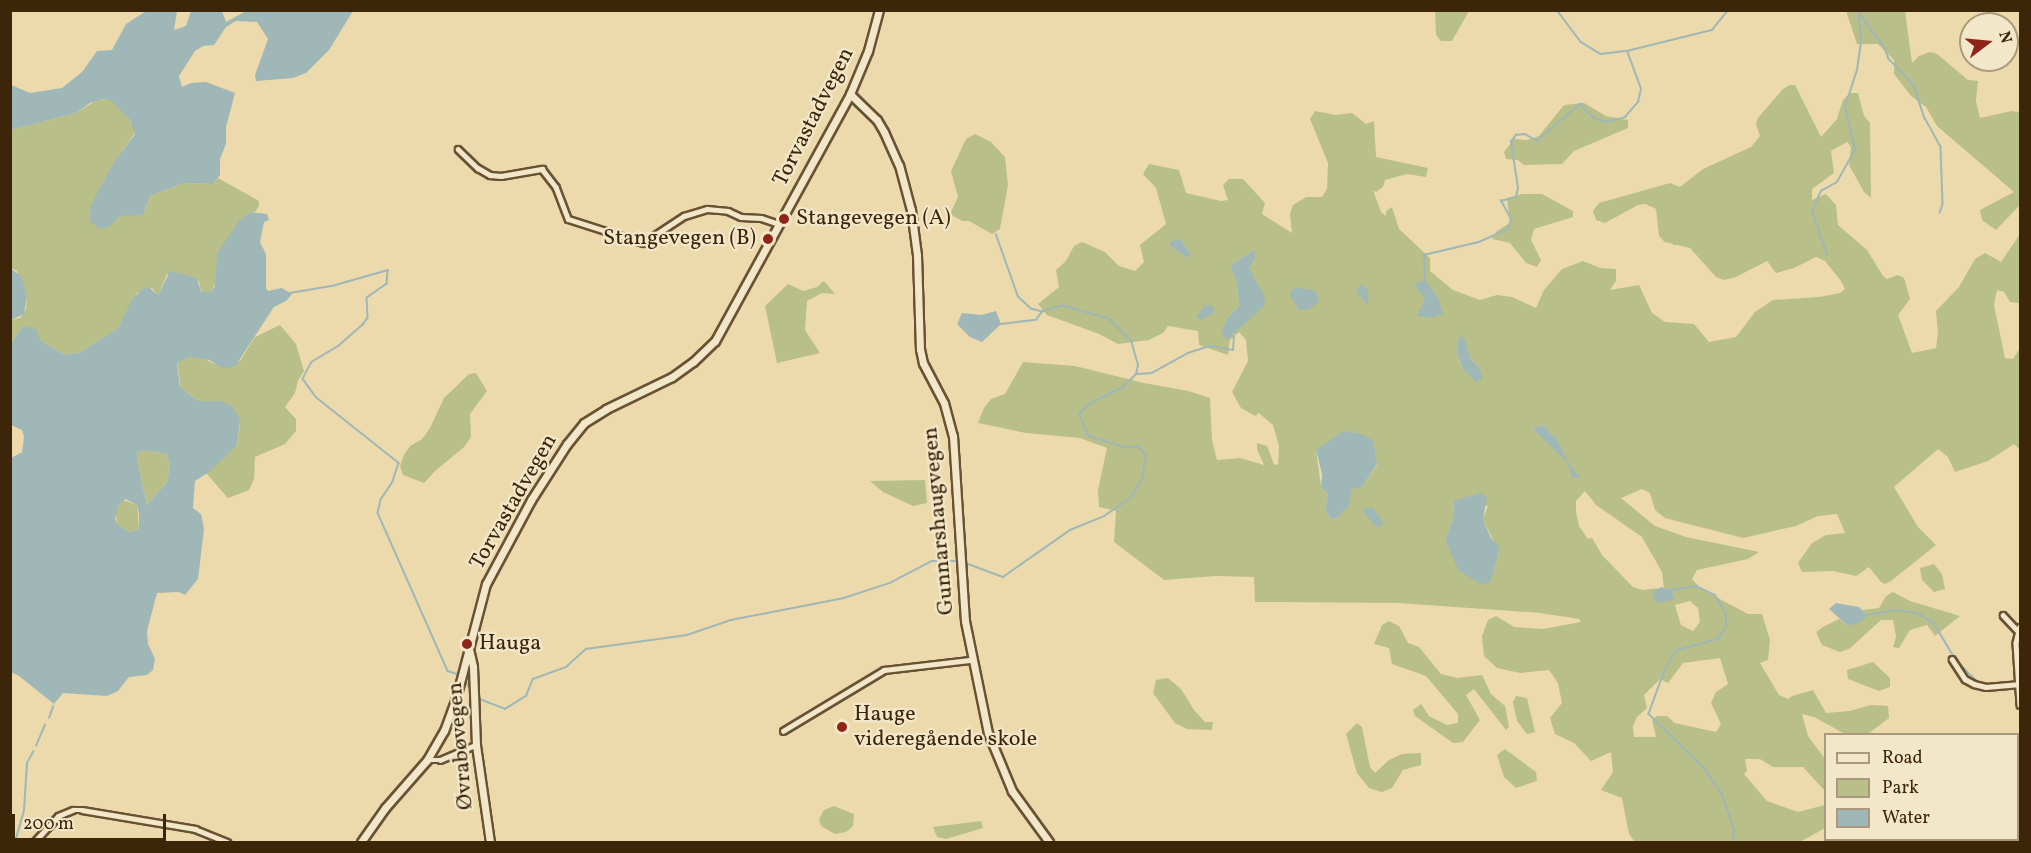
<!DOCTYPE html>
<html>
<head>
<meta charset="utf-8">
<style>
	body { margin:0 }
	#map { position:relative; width:2031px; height:853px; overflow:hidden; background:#ecdaad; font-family:Vollkorn,serif }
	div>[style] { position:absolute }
	.green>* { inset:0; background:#b9bf89 }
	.water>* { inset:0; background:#9fb7b6 }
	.stream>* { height:1.5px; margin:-0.75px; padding:0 0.75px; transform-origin:0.75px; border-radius:0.75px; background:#9fb7b6 }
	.roads { filter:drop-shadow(2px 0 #695233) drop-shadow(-2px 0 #695233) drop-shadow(0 2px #695233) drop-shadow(0 -2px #695233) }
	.street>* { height:4.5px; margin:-2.25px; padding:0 2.25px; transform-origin:2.25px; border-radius:2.25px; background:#f3e7ca }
	.secondary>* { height:7px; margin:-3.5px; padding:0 3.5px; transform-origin:3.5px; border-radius:3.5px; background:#f3e7ca }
	.dots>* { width:16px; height:16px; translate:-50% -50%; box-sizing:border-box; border:3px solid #f3e7ca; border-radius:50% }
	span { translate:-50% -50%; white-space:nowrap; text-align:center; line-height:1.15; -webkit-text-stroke:4.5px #f3e7ca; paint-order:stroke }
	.street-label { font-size:22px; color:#3d250a }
	.poi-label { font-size:22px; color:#3d250a }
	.left { translate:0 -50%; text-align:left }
	.right { translate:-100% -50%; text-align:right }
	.frame { position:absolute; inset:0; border:12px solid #3d250a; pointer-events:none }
	.legend { position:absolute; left:1824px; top:733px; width:195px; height:108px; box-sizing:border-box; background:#f3e7ca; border:2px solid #aa997d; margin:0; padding:8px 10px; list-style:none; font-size:18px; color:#3d250a }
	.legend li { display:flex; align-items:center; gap:12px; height:30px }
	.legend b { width:30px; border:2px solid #aa997d }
	.north { position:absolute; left:1959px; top:12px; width:60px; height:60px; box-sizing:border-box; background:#f3e7ca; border:2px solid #aa997d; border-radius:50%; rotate:74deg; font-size:16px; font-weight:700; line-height:24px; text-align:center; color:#3d250a }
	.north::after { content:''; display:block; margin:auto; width:21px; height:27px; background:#8f2418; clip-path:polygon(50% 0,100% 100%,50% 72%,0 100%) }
	.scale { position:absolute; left:12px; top:814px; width:154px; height:27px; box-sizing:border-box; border:3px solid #3d250a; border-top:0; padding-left:8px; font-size:18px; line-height:21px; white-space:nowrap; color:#3d250a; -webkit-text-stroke:4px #f3e7ca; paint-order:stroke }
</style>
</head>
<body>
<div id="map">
	<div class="green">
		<div style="clip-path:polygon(1435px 11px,1469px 11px,1452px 41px,1441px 41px,1436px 35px)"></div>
		<div style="clip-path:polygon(1846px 11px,1905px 11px,1912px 63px,1919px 56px,1930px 52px,1937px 54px,1968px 80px,1978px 81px,1976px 101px,1980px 118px,2012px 111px,2020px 112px,2020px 205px,1996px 230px,1982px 220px,1980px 210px,2014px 192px,1937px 126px,1926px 107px,1911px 96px,1894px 74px,1894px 60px,1878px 44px,1857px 44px)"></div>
		<div style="clip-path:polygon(evenodd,1790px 85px,1795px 85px,1821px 137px,1837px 119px,1843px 100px,1850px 93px,1858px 93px,1864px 116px,1870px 123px,1871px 198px,1864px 192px,1849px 165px,1851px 147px,1847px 142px,1831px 151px,1834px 173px,1812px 189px,1812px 200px,1826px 194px,1836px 205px,1838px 225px,1867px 250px,1883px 276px,1887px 279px,1898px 275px,1904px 278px,1910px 299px,1898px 315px,1912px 353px,1936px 348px,1938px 333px,1936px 311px,1959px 287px,1975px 259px,1985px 253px,2001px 262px,2020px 234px,2020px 303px,2010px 302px,2004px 292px,1997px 290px,1994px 305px,2005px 358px,2013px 359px,2020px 348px,2020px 450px,2014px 444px,1988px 461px,1955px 472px,1948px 457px,1938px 449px,1894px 487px,1918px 527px,1936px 545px,1891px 581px,1885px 584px,1881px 582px,1869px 567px,1856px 576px,1833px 571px,1802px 572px,1798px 563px,1812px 543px,1826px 535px,1845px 533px,1837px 514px,1818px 516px,1796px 526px,1743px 538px,1665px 518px,1655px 510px,1650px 493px,1642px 489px,1621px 498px,1655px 526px,1686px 537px,1759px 552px,1748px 559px,1697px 570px,1692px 579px,1701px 589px,1748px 614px,1762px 614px,1770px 640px,1768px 660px,1760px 663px,1779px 695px,1788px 699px,1792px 696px,1813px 690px,1826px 713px,1850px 711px,1871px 705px,1888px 706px,1889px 718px,1868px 734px,1845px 734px,1814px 717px,1802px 714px,1808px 736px,1825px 759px,1825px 791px,1803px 767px,1773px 767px,1760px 759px,1745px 759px,1747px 771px,1744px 774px,1767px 801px,1798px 812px,1825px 805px,1825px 828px,1800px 842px,1635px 842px,1629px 834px,1622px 798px,1601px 790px,1613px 772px,1611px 752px,1591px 761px,1574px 743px,1555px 734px,1550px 718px,1562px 703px,1558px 683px,1549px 670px,1520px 673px,1497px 668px,1484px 656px,1482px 636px,1488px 620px,1496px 616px,1514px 627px,1543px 629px,1581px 622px,1579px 619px,1540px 613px,1399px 603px,1255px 602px,1254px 577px,1216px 576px,1164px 580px,1114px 542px,1116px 511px,1099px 507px,1098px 490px,1107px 448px,1080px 438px,1026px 433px,978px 423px,984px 408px,991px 399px,1005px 394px,1023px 362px,1075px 366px,1144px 383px,1188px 391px,1210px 398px,1212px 440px,1217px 460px,1240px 458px,1264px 465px,1257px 449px,1257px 443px,1267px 446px,1274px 464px,1278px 465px,1279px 446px,1273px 425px,1259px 413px,1255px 416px,1241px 408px,1232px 392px,1248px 361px,1246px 340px,1239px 332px,1230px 340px,1228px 355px,1199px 345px,1198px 331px,1168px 326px,1163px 333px,1149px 340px,1118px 344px,1099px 334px,1047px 315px,1038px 304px,1059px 287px,1056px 270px,1066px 261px,1074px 246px,1082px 242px,1105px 252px,1119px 266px,1135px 271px,1144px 262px,1140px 245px,1166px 224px,1156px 188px,1143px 174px,1149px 164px,1179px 170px,1186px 193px,1221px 201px,1228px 200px,1223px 185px,1229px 179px,1243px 179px,1265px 203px,1262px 214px,1292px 233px,1290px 214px,1293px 205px,1306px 197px,1322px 197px,1327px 189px,1328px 163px,1310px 119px,1315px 111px,1336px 115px,1352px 113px,1366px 124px,1374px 121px,1376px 157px,1428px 168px,1426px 177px,1407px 174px,1385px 180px,1383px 187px,1376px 192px,1373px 190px,1381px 212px,1386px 216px,1386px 211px,1392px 207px,1399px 229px,1430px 258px,1430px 271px,1453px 290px,1480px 300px,1497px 295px,1512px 297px,1536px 308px,1544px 290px,1562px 269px,1583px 261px,1600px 268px,1616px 269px,1616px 281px,1610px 290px,1639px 285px,1652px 313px,1665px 322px,1694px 324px,1709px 342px,1736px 337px,1755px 312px,1773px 300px,1819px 297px,1840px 293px,1845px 289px,1841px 281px,1825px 261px,1816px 257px,1794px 268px,1776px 273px,1767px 261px,1736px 277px,1724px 280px,1716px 277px,1690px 248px,1665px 242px,1659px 236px,1656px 209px,1646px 204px,1638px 205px,1605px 223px,1596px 220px,1593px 211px,1599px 203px,1670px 183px,1680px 187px,1703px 169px,1751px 147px,1760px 136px,1756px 123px,1758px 118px,1783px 89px,1790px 85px,1180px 239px,1191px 254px,1187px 258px,1170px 246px,1180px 239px,1790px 85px,1254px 250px,1256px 257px,1249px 269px,1234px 336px,1228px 317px,1239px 306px,1237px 283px,1230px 265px,1254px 250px,1790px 85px,1458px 339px,1470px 358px,1479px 367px,1463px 369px,1458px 359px,1458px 339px,1790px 85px,1542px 425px,1557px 439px,1567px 461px,1532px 428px,1542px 425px,1790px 85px,1373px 442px,1377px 465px,1361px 489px,1352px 487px,1338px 517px,1331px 520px,1325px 509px,1328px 494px,1321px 486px,1316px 450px,1373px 442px,1790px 85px,1585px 491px,1596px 505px,1642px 537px,1662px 572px,1664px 588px,1671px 590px,1655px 590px,1658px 588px,1643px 590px,1633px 587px,1602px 555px,1592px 538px,1588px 539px,1579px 526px,1576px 512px,1576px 501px,1585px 491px,1790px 85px,1454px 501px,1488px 506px,1483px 519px,1499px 552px,1491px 581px,1445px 539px,1453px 519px,1454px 501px,1790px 85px,1690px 601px,1698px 608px,1700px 622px,1693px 631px,1681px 625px,1675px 605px,1690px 601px,1790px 85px,1720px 658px,1728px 684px,1716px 692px,1711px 703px,1721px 724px,1716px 732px,1675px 723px,1667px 716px,1657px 716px,1652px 720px,1656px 737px,1634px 737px,1633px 726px,1637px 717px,1647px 708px,1644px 695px,1660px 679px,1668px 683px,1683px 663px,1720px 658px)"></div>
		<div style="clip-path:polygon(110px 99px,128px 117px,136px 131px,118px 157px,113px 222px,120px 216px,144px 213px,150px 196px,184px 183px,213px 184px,218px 178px,259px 201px,259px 206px,255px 212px,251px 212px,211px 292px,201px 292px,199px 281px,167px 274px,159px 293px,156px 294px,152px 288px,137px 293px,118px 328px,81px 352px,65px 355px,41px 341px,35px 331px,23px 326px,11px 343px,11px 320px,20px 318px,26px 309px,27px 296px,17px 271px,11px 268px,11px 130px,76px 113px,97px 100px)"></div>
		<div style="clip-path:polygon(1584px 103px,1606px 116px,1628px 120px,1628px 128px,1574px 151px,1562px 164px,1524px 165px,1518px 160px,1506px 159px,1504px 152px,1514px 139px,1527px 140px,1539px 136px,1564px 105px)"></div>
		<div style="clip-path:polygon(975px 134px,991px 142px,1005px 157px,1008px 185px,1000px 229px,992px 234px,969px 221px,962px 221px,950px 214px,958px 197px,951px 171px,966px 139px)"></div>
		<div style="clip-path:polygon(1522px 194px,1542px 194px,1573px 211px,1573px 217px,1534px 229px,1531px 240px,1541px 260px,1537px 267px,1526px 263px,1510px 243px,1492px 239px,1497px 231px,1510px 223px,1507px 198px)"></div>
		<div style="clip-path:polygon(824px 281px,835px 294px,822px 293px,807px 301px,805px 330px,820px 353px,777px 363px,765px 306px,788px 284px,803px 291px,817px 287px)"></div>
		<div style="clip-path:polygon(280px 325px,296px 344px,304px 371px,298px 381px,295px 393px,285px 407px,296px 419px,296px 431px,285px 444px,255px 457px,254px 479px,249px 490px,228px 498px,206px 473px,237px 445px,240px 425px,206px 401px,198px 401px,181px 388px,177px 361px,189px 357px,201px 357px,214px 364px,240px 361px,255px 337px)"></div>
		<div style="clip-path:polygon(476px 373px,487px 391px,470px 414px,471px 437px,464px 447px,435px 471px,424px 483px,403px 475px,400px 466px,404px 455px,410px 446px,422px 439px,430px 428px,444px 398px,469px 374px)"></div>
		<div style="clip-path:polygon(144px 450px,167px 454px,170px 465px,167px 482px,147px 505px,137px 459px,137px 453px)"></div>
		<div style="clip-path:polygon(925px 480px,927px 503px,913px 506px,883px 492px,870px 481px)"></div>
		<div style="clip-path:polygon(123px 500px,137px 505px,139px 529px,129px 532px,117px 524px,115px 511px)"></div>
		<div style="clip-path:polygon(1934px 564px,1942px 574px,1945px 589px,1934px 592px,1922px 580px,1920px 568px)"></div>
		<div style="clip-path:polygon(1893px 592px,1910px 601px,1960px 616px,1935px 636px,1927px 625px,1910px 630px,1899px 648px,1893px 647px,1896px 637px,1893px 620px,1881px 620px,1849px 649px,1840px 652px,1822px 645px,1816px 632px,1823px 627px,1839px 619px,1848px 626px,1867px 615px,1862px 610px,1879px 608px,1886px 596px)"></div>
		<div style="clip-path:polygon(1389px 621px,1399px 626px,1408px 643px,1419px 647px,1441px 674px,1457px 678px,1482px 675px,1491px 694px,1505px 706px,1509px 727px,1506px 730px,1474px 689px,1466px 695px,1480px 720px,1463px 742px,1453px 743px,1415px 716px,1413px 710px,1421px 704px,1429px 716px,1447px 725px,1458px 723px,1458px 714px,1426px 676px,1392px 664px,1389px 648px,1374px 644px,1382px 625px)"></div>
		<div style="clip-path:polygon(1873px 662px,1890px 678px,1890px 687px,1879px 691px,1848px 679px,1847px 670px)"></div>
		<div style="clip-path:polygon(1168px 678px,1181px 689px,1194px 710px,1205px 722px,1213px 722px,1212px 730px,1187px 729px,1175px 723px,1153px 693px,1156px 680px)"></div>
		<div style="clip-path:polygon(1516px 696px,1527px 698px,1535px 732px,1527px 734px,1517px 721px,1513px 702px)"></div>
		<div style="clip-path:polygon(1357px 723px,1362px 727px,1370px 767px,1375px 773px,1389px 760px,1402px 754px,1421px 753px,1421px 765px,1403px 770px,1392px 788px,1382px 792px,1369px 788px,1357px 773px,1346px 734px)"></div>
		<div style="clip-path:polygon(1505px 749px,1536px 772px,1537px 781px,1516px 788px,1504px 777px,1497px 755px)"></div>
		<div style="clip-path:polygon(834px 806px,854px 814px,853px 826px,846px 832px,835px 834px,821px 826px,819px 819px,824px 810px)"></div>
		<div style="clip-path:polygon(981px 821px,983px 828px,946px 839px,937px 837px,933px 827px)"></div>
	</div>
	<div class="water">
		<div style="clip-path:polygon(148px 10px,177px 11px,174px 30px,186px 26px,191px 11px,222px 11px,226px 22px,246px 11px,353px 11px,329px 50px,306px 73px,293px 78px,256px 81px,255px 75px,268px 39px,257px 22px,236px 21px,226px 27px,214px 45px,203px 46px,195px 51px,179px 76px,182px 87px,191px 83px,206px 82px,235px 93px,226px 127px,226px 144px,220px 159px,220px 175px,213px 184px,184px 183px,150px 196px,143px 215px,120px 216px,110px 226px,100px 229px,89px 221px,91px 205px,114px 162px,135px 134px,130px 120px,110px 100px,103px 99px,90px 103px,76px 113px,11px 130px,11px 85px,30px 93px,62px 88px,82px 72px,97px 51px,112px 50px,126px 24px)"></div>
		<div style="clip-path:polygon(evenodd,251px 212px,267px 214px,269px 220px,264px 222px,260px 242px,266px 254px,266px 288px,268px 291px,282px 288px,292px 294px,286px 301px,274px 307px,236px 365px,230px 368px,220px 367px,209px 360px,189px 357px,177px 363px,180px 386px,186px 392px,198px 401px,220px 401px,232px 406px,240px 420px,237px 445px,209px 472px,195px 481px,193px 508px,201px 514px,204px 529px,198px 579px,185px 595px,179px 592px,157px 593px,147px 631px,148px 644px,155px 659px,153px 670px,147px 675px,129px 677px,118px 691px,107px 696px,63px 693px,54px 704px,19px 676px,11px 672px,11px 458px,22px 452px,24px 437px,22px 430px,11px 425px,11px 343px,23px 326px,36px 329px,41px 341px,65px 355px,81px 352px,118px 328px,132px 300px,142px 289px,149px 287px,156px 294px,159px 293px,170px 271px,197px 278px,201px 292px,211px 292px,215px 286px,217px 254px,239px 221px,251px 212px,144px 450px,167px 454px,170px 465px,167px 482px,147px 505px,137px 459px,137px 453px,144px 450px,251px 212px,125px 499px,137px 505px,139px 514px,139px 529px,129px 532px,117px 524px,115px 518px,119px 505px,125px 499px)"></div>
		<div style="clip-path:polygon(1180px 239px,1191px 254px,1187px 258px,1170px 246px,1171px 241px)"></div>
		<div style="clip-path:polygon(1254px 250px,1256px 257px,1249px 269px,1265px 297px,1264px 306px,1227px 340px,1221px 334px,1228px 317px,1239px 306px,1237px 283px,1230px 265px)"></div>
		<div style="clip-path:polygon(10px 268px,21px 276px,27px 296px,24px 314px,11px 320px)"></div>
		<div style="clip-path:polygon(1425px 280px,1438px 298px,1443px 314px,1430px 318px,1417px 316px,1425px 299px,1414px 284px)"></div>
		<div style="clip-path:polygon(1362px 284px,1368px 290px,1368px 306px,1356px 291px)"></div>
		<div style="clip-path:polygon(1295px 287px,1316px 291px,1319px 302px,1309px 309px,1299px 310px,1289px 294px)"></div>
		<div style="clip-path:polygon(1205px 305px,1214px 306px,1213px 313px,1202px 320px,1196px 317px)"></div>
		<div style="clip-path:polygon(996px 311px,1001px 324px,982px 342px,970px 337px,957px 324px,962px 313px,982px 315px)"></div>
		<div style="clip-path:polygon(1463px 335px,1470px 358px,1479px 367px,1482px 378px,1476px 382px,1463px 369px,1458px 358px,1458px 339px)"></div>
		<div style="clip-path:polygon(1542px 425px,1557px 439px,1568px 462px,1581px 479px,1572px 477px,1567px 462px,1532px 428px)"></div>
		<div style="clip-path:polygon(1344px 431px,1365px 435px,1373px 441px,1377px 464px,1361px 489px,1352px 488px,1349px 506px,1338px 517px,1331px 520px,1325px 509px,1328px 494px,1321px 487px,1322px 474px,1316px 450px)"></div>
		<div style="clip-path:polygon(1480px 493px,1487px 497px,1483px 519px,1491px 538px,1500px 548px,1491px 581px,1482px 585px,1458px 570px,1445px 539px,1453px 519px,1454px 501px)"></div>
		<div style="clip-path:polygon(1365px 508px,1373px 508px,1384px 523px,1377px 528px,1363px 512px)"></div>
		<div style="clip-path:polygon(1662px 587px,1671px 590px,1675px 599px,1660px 603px,1653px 599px,1655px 590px)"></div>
		<div style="clip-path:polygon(1836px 603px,1859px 607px,1867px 615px,1861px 622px,1848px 626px,1829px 609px)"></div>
	</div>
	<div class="stream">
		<div style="left:1557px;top:10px;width:40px;rotate:53deg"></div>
		<div style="left:1581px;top:42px;width:23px;rotate:31deg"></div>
		<div style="left:1601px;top:54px;width:26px;rotate:-7deg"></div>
		<div style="left:1627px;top:51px;width:88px;rotate:-13.9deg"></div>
		<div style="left:1712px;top:30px;width:26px;rotate:-51deg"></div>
		<div style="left:1857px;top:10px;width:47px;rotate:53.6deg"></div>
		<div style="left:1885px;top:48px;width:12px;rotate:70deg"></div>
		<div style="left:1889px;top:59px;width:36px;rotate:46deg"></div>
		<div style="left:1914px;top:85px;width:35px;rotate:72deg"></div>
		<div style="left:1925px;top:118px;width:33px;rotate:61deg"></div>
		<div style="left:1941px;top:147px;width:57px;rotate:88deg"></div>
		<div style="left:1943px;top:204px;width:9px;rotate:108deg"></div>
		<div style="left:1827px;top:255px;width:46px;rotate:-108.8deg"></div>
		<div style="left:1812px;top:211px;width:22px;rotate:-66deg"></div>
		<div style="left:1821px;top:191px;width:18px;rotate:-29deg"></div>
		<div style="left:1837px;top:182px;width:38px;rotate:-61deg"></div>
		<div style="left:1855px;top:149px;width:43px;rotate:-103.4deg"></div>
		<div style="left:1845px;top:107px;width:39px;rotate:-72deg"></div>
		<div style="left:1857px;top:70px;width:28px;rotate:-82deg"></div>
		<div style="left:1861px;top:42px;width:25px;rotate:-95deg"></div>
		<div style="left:1425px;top:280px;width:25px;rotate:-92deg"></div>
		<div style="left:1424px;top:255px;width:57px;rotate:-13.3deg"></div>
		<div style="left:1479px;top:242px;width:32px;rotate:-24deg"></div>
		<div style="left:1508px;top:229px;width:10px;rotate:-73deg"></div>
		<div style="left:1511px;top:219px;width:21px;rotate:-119deg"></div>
		<div style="left:1501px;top:201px;width:16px;rotate:-15deg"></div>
		<div style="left:1516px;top:197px;width:9px;rotate:-77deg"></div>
		<div style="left:1518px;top:188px;width:47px;rotate:-98.7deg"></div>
		<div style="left:1511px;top:142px;width:9px;rotate:-54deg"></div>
		<div style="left:1516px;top:135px;width:9px;rotate:-6deg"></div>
		<div style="left:1525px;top:134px;width:14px;rotate:30deg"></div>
		<div style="left:1537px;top:141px;width:57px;rotate:-40.7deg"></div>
		<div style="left:1580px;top:104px;width:20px;rotate:45deg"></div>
		<div style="left:1594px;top:118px;width:15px;rotate:16deg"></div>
		<div style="left:1608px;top:122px;width:18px;rotate:-16deg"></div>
		<div style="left:1625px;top:117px;width:20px;rotate:-49deg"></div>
		<div style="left:1638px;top:102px;width:13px;rotate:-77deg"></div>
		<div style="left:1641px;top:89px;width:40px;rotate:-110.2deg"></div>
		<div style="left:290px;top:293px;width:43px;rotate:-9.5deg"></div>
		<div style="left:332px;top:286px;width:58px;rotate:-15.9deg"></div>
		<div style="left:388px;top:270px;width:14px;rotate:94deg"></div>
		<div style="left:387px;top:284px;width:24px;rotate:145deg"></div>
		<div style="left:367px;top:298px;width:20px;rotate:87deg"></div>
		<div style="left:368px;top:318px;width:9px;rotate:126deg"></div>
		<div style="left:363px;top:325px;width:32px;rotate:139deg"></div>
		<div style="left:339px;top:346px;width:31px;rotate:149deg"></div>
		<div style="left:312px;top:362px;width:19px;rotate:118deg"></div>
		<div style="left:303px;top:379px;width:22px;rotate:54deg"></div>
		<div style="left:316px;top:397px;width:106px;rotate:38.5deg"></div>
		<div style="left:399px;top:463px;width:20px;rotate:108deg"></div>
		<div style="left:393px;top:482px;width:22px;rotate:124deg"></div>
		<div style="left:381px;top:500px;width:13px;rotate:103deg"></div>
		<div style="left:378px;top:513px;width:173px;rotate:66.1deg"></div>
		<div style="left:448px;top:671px;width:13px;rotate:18deg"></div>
		<div style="left:1001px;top:324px;width:35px;rotate:-7deg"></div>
		<div style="left:1036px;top:320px;width:9px;rotate:-54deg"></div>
		<div style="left:1137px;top:374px;width:15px;rotate:-4deg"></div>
		<div style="left:1152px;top:373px;width:41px;rotate:-29.1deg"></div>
		<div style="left:1188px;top:353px;width:23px;rotate:-18deg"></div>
		<div style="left:1210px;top:346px;width:23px;rotate:10deg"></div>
		<div style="left:1233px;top:350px;width:14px;rotate:-86deg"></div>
		<div style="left:963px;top:562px;width:43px;rotate:20.6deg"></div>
		<div style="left:1003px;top:577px;width:82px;rotate:-35deg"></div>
		<div style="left:1070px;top:530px;width:37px;rotate:-22deg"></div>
		<div style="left:1104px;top:516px;width:32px;rotate:-34deg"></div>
		<div style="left:1131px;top:498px;width:22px;rotate:-60deg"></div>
		<div style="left:1142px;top:479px;width:22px;rotate:-80deg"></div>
		<div style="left:1146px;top:457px;width:12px;rotate:-125deg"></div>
		<div style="left:1139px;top:447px;width:14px;rotate:176deg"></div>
		<div style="left:1125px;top:448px;width:39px;rotate:-162deg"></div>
		<div style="left:1088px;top:436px;width:24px;rotate:-112deg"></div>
		<div style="left:1079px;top:414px;width:13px;rotate:-45deg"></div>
		<div style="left:1088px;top:405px;width:38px;rotate:-27deg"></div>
		<div style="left:1122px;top:388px;width:20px;rotate:-45deg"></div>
		<div style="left:1136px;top:374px;width:9px;rotate:-77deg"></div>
		<div style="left:1138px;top:365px;width:25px;rotate:-106deg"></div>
		<div style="left:1131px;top:341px;width:31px;rotate:-135deg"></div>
		<div style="left:1109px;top:319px;width:49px;rotate:-164.5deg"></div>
		<div style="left:1062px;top:306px;width:21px;rotate:163deg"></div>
		<div style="left:1042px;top:312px;width:11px;rotate:-165deg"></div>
		<div style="left:1031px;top:309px;width:18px;rotate:-137deg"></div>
		<div style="left:1018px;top:297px;width:66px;rotate:-109.5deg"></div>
		<div style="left:1671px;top:590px;width:25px;rotate:-9deg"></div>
		<div style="left:1696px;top:586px;width:21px;rotate:25deg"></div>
		<div style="left:1715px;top:595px;width:21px;rotate:59deg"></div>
		<div style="left:1726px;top:613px;width:13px;rotate:86deg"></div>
		<div style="left:1727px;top:626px;width:15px;rotate:122deg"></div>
		<div style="left:1719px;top:639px;width:45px;rotate:164.4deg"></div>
		<div style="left:1676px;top:651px;width:25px;rotate:119deg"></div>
		<div style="left:1664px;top:673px;width:44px;rotate:110.1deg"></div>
		<div style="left:1649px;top:714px;width:77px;rotate:44.5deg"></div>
		<div style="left:1704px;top:768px;width:32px;rotate:55deg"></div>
		<div style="left:1722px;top:794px;width:39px;rotate:71deg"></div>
		<div style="left:1735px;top:831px;width:11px;rotate:100deg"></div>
		<div style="left:1867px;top:615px;width:29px;rotate:-10deg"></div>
		<div style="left:1896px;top:610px;width:21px;rotate:8deg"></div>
		<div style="left:1917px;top:613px;width:20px;rotate:30deg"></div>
		<div style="left:1934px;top:623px;width:43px;rotate:59.3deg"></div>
		<div style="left:1956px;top:660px;width:33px;rotate:45deg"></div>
		<div style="left:465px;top:680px;width:11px;rotate:56deg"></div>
		<div style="left:477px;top:698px;width:30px;rotate:21deg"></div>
		<div style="left:505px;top:709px;width:25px;rotate:-32deg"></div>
		<div style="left:526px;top:696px;width:18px;rotate:-68deg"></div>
		<div style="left:533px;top:679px;width:35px;rotate:-20deg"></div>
		<div style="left:566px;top:667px;width:27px;rotate:-42deg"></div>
		<div style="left:586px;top:649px;width:102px;rotate:-7.9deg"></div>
		<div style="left:687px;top:635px;width:46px;rotate:-18.8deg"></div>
		<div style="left:731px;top:620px;width:115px;rotate:-11deg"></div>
		<div style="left:844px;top:598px;width:48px;rotate:-18.1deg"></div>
		<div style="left:890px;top:583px;width:47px;rotate:-27.6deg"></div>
		<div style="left:932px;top:561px;width:27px"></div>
		<div style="left:49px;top:718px;width:12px;rotate:-70deg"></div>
		<div style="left:36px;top:746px;width:23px;rotate:-67deg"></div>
		<div style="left:2018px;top:753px;width:5px;rotate:-68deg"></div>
		<div style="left:2018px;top:766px;width:4px;rotate:63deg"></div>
		<div style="left:15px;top:842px;width:33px;rotate:-74deg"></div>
		<div style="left:24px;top:810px;width:47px;rotate:-86.3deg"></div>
		<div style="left:27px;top:763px;width:13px;rotate:-61deg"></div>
	</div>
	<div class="roads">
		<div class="street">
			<div style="left:458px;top:149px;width:28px;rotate:44deg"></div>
			<div style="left:478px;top:168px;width:14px;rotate:30deg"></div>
			<div style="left:490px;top:175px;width:11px;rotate:5deg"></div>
			<div style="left:501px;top:176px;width:42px;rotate:-9.7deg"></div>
			<div style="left:542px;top:169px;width:23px;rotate:52deg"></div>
			<div style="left:556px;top:187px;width:34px;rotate:69deg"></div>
			<div style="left:568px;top:219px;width:79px;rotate:17.7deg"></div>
			<div style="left:643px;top:243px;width:49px;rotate:-33.4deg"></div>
			<div style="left:684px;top:216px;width:24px;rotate:-17deg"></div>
			<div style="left:707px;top:209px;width:21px;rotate:5deg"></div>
			<div style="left:728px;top:211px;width:14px;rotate:25deg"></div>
			<div style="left:741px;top:217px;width:20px;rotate:3deg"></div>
			<div style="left:761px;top:218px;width:19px;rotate:18deg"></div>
			<div style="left:2003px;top:615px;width:22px;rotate:47deg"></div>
			<div style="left:2020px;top:627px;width:16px;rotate:104deg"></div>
			<div style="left:2016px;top:643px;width:62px;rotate:86.3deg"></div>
			<div style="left:1952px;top:659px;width:24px;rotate:57deg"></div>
			<div style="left:1965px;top:679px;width:10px;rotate:29deg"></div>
			<div style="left:1974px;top:684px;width:12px;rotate:14deg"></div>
			<div style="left:1986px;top:687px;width:34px;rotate:-5deg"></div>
			<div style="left:783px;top:731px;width:118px;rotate:-31.1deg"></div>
			<div style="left:884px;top:670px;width:88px;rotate:-6.6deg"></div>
			<div style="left:427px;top:760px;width:13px"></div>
			<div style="left:440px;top:760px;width:39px;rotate:-23deg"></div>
			<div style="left:2018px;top:788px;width:8px;rotate:-76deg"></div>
			<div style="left:2010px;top:840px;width:2px;rotate:63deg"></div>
			<div style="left:34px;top:842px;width:35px;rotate:-47deg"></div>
			<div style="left:58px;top:816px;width:16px;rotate:-22deg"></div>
			<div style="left:73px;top:810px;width:9px"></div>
			<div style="left:82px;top:810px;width:115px;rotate:9.5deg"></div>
			<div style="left:195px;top:829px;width:35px;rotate:22deg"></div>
		</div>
		<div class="secondary">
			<div style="left:850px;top:94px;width:37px;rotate:44deg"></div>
			<div style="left:877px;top:120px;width:14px;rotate:60deg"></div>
			<div style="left:884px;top:132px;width:36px;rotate:66deg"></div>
			<div style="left:899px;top:165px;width:47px;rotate:75.1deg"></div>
			<div style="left:911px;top:210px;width:45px;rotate:82.4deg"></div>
			<div style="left:917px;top:255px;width:94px;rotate:88.2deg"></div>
			<div style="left:920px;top:349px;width:14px;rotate:78deg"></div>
			<div style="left:923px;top:363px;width:45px;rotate:62.3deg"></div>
			<div style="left:944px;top:403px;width:34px;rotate:75deg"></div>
			<div style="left:953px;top:436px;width:185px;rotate:86.3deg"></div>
			<div style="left:965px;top:621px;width:114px;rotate:78.4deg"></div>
			<div style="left:988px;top:733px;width:63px;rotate:67.5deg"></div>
			<div style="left:1012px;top:791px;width:63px;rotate:54deg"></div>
			<div style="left:469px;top:649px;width:18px;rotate:77deg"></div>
			<div style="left:473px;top:667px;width:78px;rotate:87.8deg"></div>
			<div style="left:476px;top:745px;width:98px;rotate:81.8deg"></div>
			<div style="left:361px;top:842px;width:42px;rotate:-54.8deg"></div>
			<div style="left:385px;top:808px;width:64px;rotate:-48.8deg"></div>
			<div style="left:427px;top:760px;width:34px;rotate:-60deg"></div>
			<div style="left:444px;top:731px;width:35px;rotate:-70deg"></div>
			<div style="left:456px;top:698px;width:118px;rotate:-75.3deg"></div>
			<div style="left:486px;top:584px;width:95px;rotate:-61.8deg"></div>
			<div style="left:531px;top:500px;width:67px;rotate:-57.3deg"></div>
			<div style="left:567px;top:444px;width:27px;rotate:-51deg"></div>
			<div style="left:584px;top:423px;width:26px;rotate:-32deg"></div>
			<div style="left:606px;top:409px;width:73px;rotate:-25.9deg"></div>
			<div style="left:672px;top:377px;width:26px;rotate:-36deg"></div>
			<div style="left:693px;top:362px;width:30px;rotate:-44deg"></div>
			<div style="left:715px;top:341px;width:281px;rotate:-61.3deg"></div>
			<div style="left:850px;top:94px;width:47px;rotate:-67.3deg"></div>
			<div style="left:868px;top:51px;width:42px;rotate:-75deg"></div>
		</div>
	</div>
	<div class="dots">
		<div style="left:784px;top:219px;background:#8f2418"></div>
		<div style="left:768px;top:239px;background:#8f2418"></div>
		<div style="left:467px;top:644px;background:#8f2418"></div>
		<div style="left:842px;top:727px;background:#8f2418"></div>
	</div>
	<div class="street-label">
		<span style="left:814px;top:117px;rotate:-63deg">Torvastadvegen</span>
		<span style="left:514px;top:502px;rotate:-60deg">Torvastadvegen</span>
		<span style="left:939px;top:521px;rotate:-95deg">Gunnarshaugvegen</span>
		<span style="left:461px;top:746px;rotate:-95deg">Øvrabøvegen</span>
	</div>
	<div class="poi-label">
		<span class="left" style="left:796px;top:219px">Stangevegen (A)</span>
		<span class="right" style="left:756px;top:239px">Stangevegen (B)</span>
		<span class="left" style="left:479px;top:644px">Hauga</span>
		<span class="left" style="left:854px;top:727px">Hauge<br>videregående skole</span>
	</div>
	<div class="frame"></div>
	<ul class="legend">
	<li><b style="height:8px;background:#f3e7ca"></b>Road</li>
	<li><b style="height:16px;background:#b9bf89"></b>Park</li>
	<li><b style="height:16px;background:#9fb7b6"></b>Water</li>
	</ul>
	<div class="north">N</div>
	<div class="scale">200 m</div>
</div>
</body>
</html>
